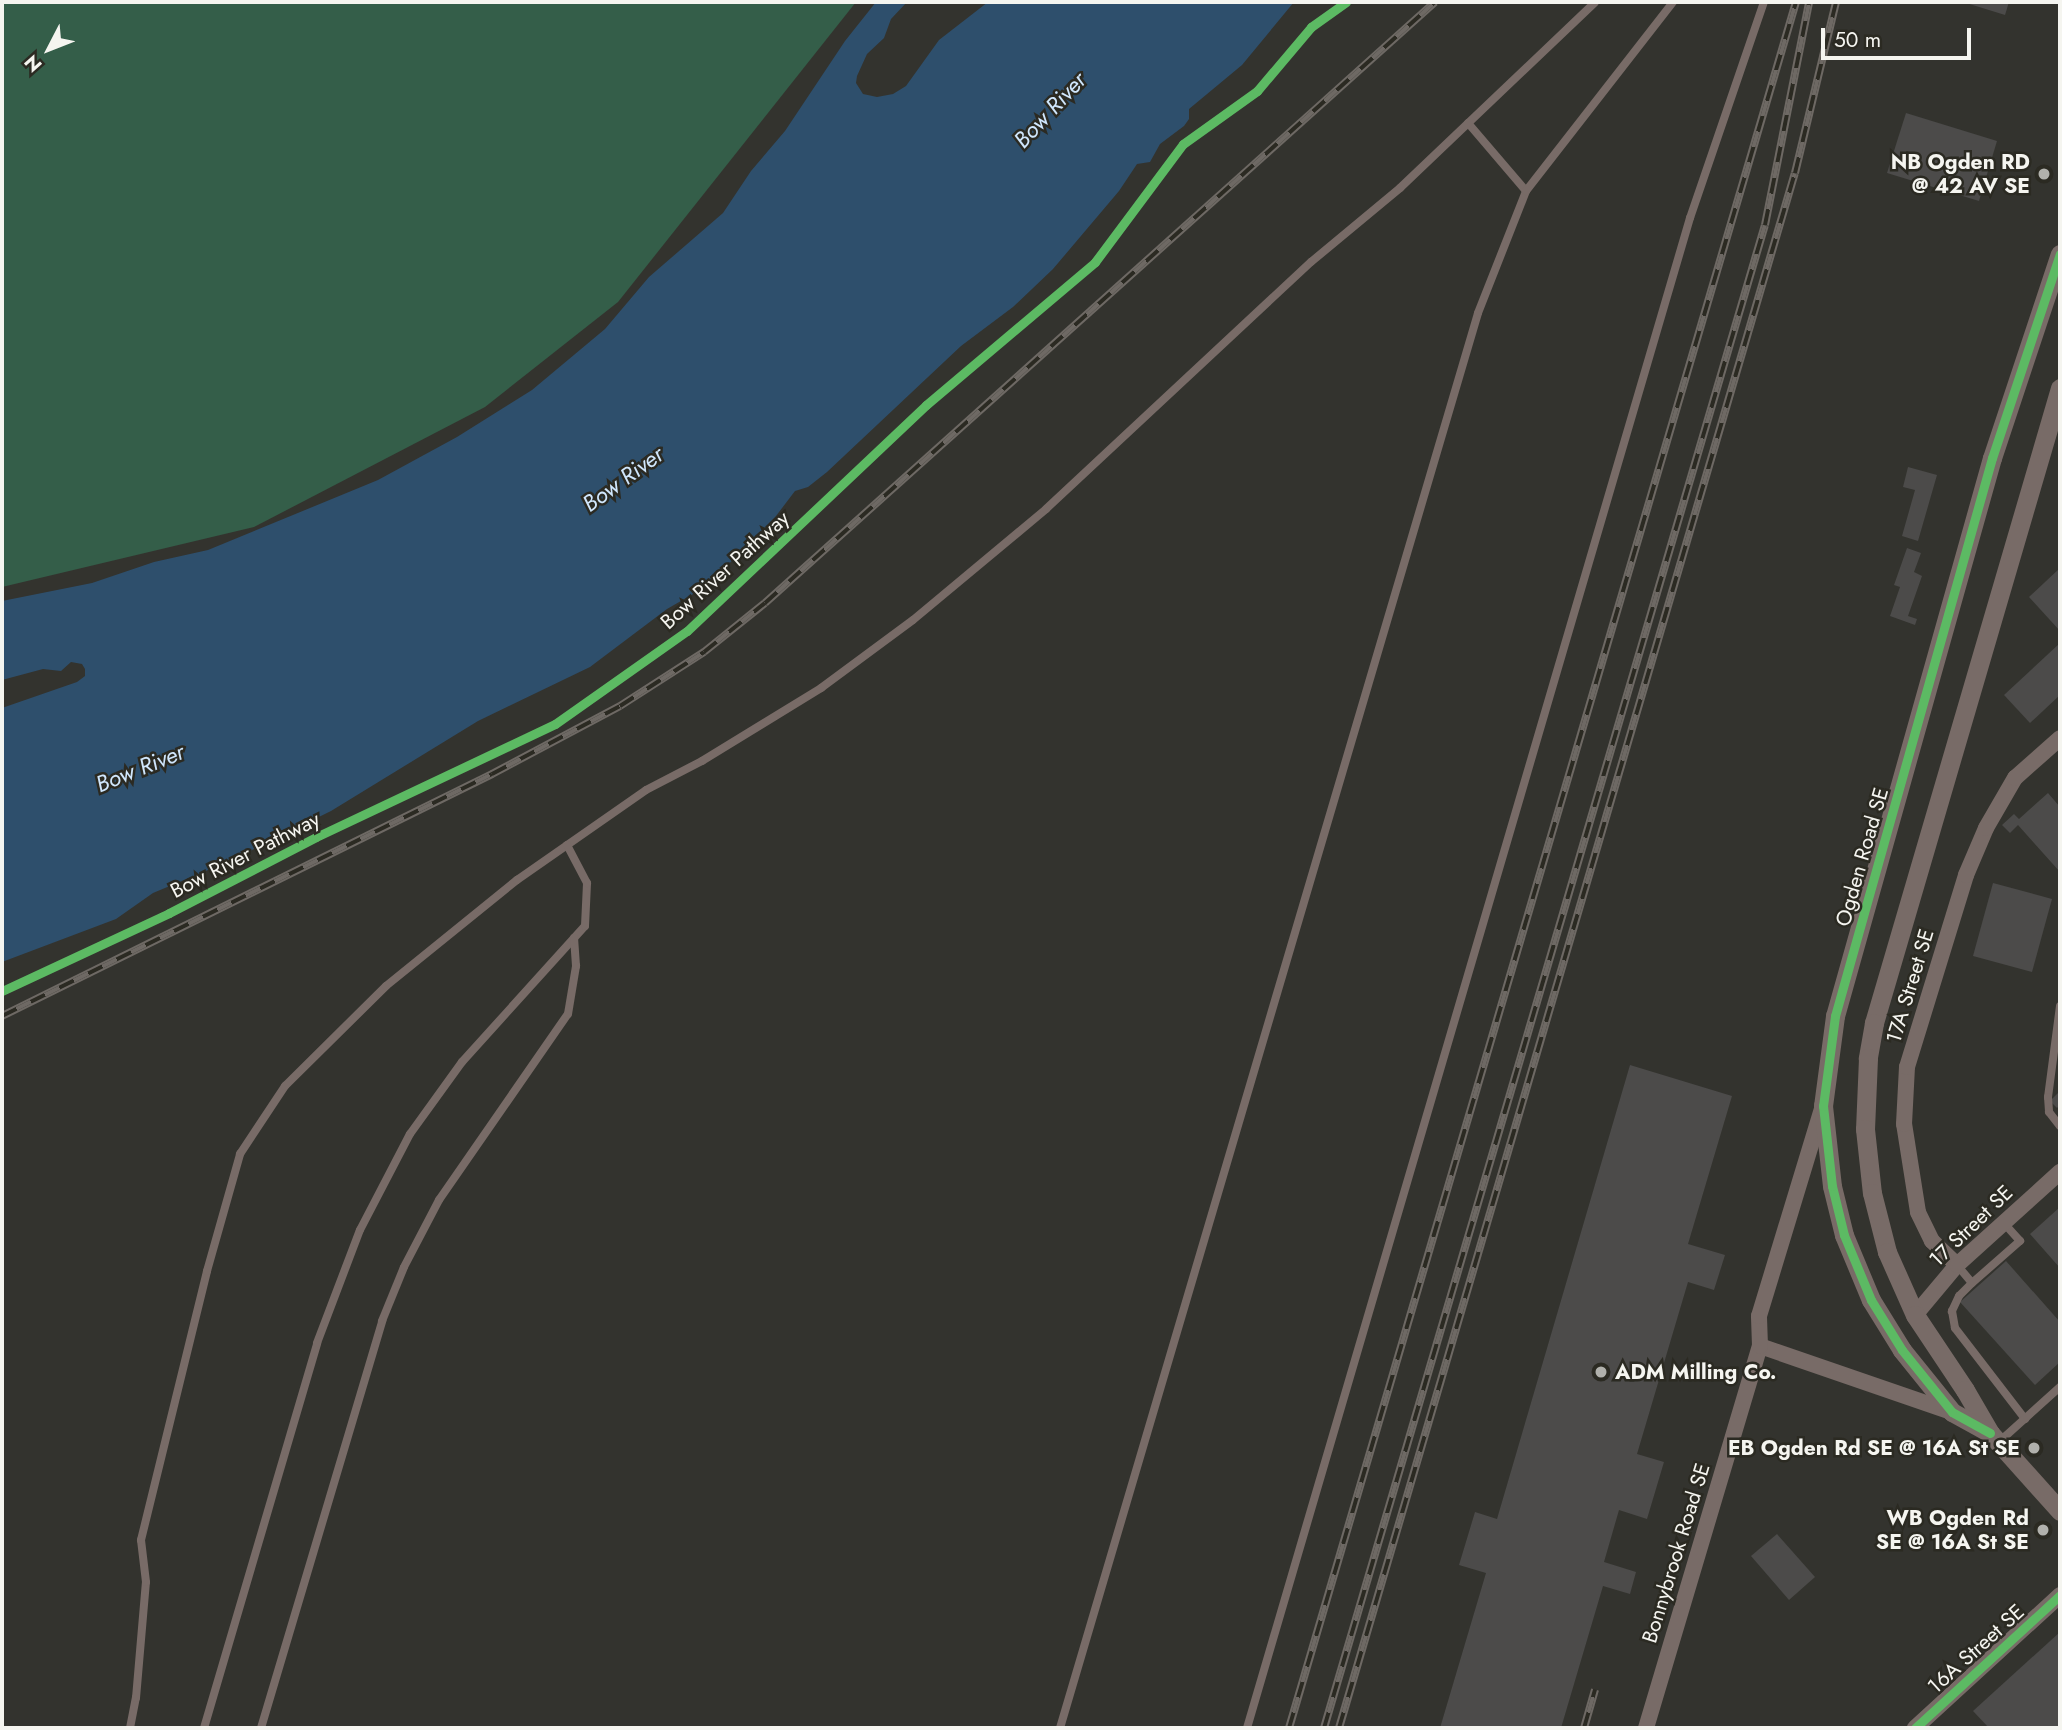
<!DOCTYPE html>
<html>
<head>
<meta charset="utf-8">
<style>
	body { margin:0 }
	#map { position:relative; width:2062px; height:1730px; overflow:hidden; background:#33332e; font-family:Jost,sans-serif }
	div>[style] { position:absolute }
	.green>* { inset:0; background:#345e49 }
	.water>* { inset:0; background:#2e4f6c }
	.building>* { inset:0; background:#4c4b4a }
	.service>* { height:8px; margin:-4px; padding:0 4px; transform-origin:4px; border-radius:4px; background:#786b67 }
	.minor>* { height:16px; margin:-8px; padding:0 8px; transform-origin:8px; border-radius:8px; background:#786b67 }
	.tertiary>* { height:19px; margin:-9.5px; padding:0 9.5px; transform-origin:9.5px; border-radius:9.5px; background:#786b67 }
	.rail>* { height:8px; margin-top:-4px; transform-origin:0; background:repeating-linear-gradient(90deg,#2b2a22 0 16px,#6e6964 0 32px); box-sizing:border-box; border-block:2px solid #6e6964 }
	.cycleway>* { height:9px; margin:-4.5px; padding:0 4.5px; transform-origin:4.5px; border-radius:4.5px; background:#5cba63 }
	.dots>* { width:19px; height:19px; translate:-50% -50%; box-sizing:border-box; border:4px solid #2b2a22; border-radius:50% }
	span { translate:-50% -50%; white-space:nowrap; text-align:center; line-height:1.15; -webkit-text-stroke:5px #2b2a22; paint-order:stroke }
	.poi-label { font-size:21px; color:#f5f5f0; font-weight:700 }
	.right { translate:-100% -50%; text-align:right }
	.left { translate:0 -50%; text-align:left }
	.street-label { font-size:21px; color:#f5f5f0 }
	.water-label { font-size:23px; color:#d0e7fd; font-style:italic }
	.frame { position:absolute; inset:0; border:4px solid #f5f5f0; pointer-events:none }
	.north { position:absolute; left:14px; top:14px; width:70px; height:70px; -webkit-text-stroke:5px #2b2a22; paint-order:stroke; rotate:228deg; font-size:19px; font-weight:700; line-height:28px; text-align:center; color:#f5f5f0 }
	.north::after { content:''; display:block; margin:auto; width:24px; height:32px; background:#f5f5f0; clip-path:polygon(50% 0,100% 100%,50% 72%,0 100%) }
	.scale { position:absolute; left:1821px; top:28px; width:150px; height:32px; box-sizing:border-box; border:4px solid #f5f5f0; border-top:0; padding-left:9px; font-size:21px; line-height:24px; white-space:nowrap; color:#f5f5f0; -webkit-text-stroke:5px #2b2a22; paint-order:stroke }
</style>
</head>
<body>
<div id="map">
	<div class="green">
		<div style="clip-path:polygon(2px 2px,856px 2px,618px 302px,485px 407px,254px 527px,2px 587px)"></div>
	</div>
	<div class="water">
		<div style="clip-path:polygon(876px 2px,907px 2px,891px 19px,884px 38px,867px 54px,857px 76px,856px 83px,863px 94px,877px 97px,893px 94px,906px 86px,939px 40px,988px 2px,1294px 2px,1242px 65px,1189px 109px,1189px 119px,1184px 126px,1160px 144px,1150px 162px,1137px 164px,1119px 191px,1053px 269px,1013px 307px,961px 346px,827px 472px,808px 487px,795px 491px,776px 516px,707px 586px,667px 609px,590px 667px,478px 721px,331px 811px,232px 860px,153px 893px,116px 919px,2px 962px,2px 708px,77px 682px,85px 676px,85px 669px,82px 664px,71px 662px,61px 671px,43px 669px,2px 680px,2px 601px,92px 583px,154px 562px,208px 550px,378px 480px,457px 437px,532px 390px,605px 329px,649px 277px,723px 213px,751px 171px,785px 131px,845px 41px)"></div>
	</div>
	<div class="building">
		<div style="clip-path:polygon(1963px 2px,2009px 2px,2005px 15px)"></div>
		<div style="clip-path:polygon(1906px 113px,1997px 141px,1979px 201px,1887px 173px)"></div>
		<div style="clip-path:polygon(1908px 467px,1937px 475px,1918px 541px,1902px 536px,1915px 490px,1903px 487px)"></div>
		<div style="clip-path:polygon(1907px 548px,1921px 553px,1914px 572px,1922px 576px,1908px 616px,1917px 619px,1915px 625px,1890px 616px,1900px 587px,1894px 585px)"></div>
		<div style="clip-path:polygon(2060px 568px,2060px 631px,2029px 597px)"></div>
		<div style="clip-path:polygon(2060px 643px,2060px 695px,2030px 723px,2004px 695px)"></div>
		<div style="clip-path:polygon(2048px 793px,2060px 807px,2060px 872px,2018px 825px,2010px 833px,2002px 825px,2014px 814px,2019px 819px)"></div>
		<div style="clip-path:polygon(1993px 883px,2052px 899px,2032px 972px,1973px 956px)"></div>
		<div style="clip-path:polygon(1630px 1065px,1732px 1096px,1688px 1244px,1725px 1255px,1714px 1290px,1688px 1282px,1637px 1454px,1664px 1462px,1647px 1519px,1619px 1510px,1604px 1562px,1636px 1572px,1630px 1594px,1603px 1586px,1561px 1728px,1440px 1728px,1486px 1573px,1459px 1565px,1475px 1512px,1497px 1519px)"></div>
		<div style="clip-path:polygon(2060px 1091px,2060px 1105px,2057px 1108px,2050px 1101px)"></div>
		<div style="clip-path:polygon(2060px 1207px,2060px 1268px,2030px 1234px)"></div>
		<div style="clip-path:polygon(2006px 1261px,2060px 1322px,2060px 1362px,2035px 1385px,1960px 1302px)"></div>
		<div style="clip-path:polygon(1777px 1534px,1815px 1577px,1789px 1600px,1751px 1556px)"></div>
		<div style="clip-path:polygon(2060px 1632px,2060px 1728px,1989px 1728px,1973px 1711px)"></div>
	</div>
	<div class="service">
		<div style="left:1468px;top:123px;width:89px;rotate:49.5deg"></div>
		<div style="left:2060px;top:1006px;width:92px;rotate:97.5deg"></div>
		<div style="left:2048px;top:1097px;width:15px;rotate:86deg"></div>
		<div style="left:2049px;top:1112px;width:18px;rotate:52deg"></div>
		<div style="left:1957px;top:1265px;width:23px;rotate:50deg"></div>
		<div style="left:1972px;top:1283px;width:18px;rotate:135deg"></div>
		<div style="left:1959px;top:1296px;width:17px;rotate:115deg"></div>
		<div style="left:1952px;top:1311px;width:17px;rotate:80deg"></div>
		<div style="left:1955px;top:1328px;width:115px;rotate:52.4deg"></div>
		<div style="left:1972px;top:1283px;width:64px;rotate:-41.2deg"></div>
		<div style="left:2020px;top:1241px;width:24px;rotate:-132deg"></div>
		<div style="left:2000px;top:1441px;width:81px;rotate:-42deg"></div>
		<div style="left:130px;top:1728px;width:31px;rotate:-79deg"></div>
		<div style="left:136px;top:1698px;width:116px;rotate:-85.1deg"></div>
		<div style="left:146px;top:1582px;width:42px;rotate:-96.8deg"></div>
		<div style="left:141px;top:1540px;width:277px;rotate:-76.2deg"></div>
		<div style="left:207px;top:1271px;width:122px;rotate:-74.2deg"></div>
		<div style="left:240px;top:1154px;width:82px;rotate:-56.5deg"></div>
		<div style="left:285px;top:1086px;width:142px;rotate:-44.7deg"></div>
		<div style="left:386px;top:986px;width:169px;rotate:-39deg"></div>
		<div style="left:517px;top:880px;width:157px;rotate:-34.9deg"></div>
		<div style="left:646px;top:790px;width:63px;rotate:-27.4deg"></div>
		<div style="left:702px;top:761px;width:140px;rotate:-31.5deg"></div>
		<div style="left:821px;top:688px;width:114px;rotate:-36.5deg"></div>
		<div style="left:913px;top:620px;width:173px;rotate:-39.8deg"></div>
		<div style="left:1046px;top:509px;width:362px;rotate:-43deg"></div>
		<div style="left:1311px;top:262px;width:116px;rotate:-39.7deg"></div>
		<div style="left:1400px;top:188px;width:269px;rotate:-43.6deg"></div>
		<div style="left:204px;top:1728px;width:401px;rotate:-73.6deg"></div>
		<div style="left:317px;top:1343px;width:121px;rotate:-69.2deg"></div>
		<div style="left:360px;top:1230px;width:108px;rotate:-62.5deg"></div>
		<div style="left:410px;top:1134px;width:89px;rotate:-54.2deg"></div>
		<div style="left:462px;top:1062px;width:183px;rotate:-47.9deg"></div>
		<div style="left:585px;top:926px;width:43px;rotate:-87.3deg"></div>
		<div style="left:587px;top:883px;width:43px;rotate:-117.8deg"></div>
		<div style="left:261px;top:1728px;width:425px;rotate:-73.4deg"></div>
		<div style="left:382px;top:1321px;width:58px;rotate:-67.8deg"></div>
		<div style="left:404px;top:1267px;width:76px;rotate:-62.4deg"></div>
		<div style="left:439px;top:1200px;width:226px;rotate:-55.3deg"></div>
		<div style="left:568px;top:1014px;width:49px;rotate:-80.5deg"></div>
		<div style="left:576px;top:966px;width:28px;rotate:-94deg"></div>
		<div style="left:1060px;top:1728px;width:1475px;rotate:-73.54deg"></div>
		<div style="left:1478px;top:313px;width:131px;rotate:-68.5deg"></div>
		<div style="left:1526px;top:191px;width:239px;rotate:-52.1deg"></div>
		<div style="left:1247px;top:1728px;width:1574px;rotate:-73.65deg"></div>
		<div style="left:1690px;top:218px;width:228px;rotate:-71.1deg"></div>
	</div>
	<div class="minor">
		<div style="left:1957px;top:1265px;width:35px;rotate:-136deg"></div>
		<div style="left:1932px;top:1241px;width:32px;rotate:-116deg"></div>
		<div style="left:1918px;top:1212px;width:89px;rotate:-99deg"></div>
		<div style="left:1904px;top:1124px;width:57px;rotate:-87deg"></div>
		<div style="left:1907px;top:1067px;width:201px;rotate:-72.9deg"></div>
		<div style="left:1966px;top:875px;width:51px;rotate:-66.9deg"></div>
		<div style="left:1986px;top:828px;width:58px;rotate:-59.9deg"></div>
		<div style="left:2015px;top:778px;width:60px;rotate:-41.6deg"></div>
		<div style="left:1915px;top:1315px;width:65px;rotate:-50deg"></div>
		<div style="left:1957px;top:1265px;width:139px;rotate:-42.1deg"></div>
		<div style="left:1760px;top:1346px;width:203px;rotate:19deg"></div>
		<div style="left:1646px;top:1728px;width:399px;rotate:-73.4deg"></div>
		<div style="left:1760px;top:1346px;width:30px;rotate:-92deg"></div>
		<div style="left:1759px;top:1316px;width:216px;rotate:-73.1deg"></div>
		<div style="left:1915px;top:1728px;width:197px;rotate:-42.5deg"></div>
	</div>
	<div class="tertiary">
		<div style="left:2060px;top:388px;width:662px;rotate:106.33deg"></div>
		<div style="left:1874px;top:1023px;width:36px;rotate:100deg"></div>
		<div style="left:1868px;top:1058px;width:71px;rotate:92.4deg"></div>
		<div style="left:1865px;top:1129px;width:64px;rotate:83.8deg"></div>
		<div style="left:1872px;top:1193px;width:61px;rotate:75.7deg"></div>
		<div style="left:1887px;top:1252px;width:69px;rotate:66deg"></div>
		<div style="left:1915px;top:1315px;width:90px;rotate:56.3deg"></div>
		<div style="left:1965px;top:1390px;width:50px;rotate:59.8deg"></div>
		<div style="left:1990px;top:1433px;width:105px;rotate:48.1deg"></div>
		<div style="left:1990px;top:1433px;width:43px;rotate:-151.1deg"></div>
		<div style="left:1952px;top:1412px;width:80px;rotate:-128.9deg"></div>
		<div style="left:1902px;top:1350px;width:59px;rotate:-121.8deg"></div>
		<div style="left:1871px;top:1300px;width:70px;rotate:-112.6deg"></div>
		<div style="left:1844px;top:1235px;width:50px;rotate:-103.8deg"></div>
		<div style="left:1832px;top:1186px;width:81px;rotate:-96.4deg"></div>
		<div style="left:1823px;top:1106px;width:91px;rotate:-82.4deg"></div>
		<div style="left:1835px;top:1016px;width:580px;rotate:-74.29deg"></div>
		<div style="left:1992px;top:458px;width:215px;rotate:-71.6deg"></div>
	</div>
	<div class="rail">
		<div style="left:2px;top:1016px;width:547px;rotate:-26.28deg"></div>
		<div style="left:492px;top:774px;width:145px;rotate:-28deg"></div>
		<div style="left:620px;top:706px;width:100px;rotate:-32.7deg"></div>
		<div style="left:704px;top:652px;width:78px;rotate:-38.8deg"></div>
		<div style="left:765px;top:603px;width:900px;rotate:-41.89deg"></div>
		<div style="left:1289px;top:1728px;width:1799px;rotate:-73.63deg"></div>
		<div style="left:1324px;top:1728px;width:1566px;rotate:-73.65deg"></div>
		<div style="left:1765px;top:225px;width:227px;rotate:-78.8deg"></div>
		<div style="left:1339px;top:1728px;width:1620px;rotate:-73.66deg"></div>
		<div style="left:1795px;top:173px;width:176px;rotate:-76.5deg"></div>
		<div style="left:1584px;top:1728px;width:40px;rotate:-74deg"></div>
	</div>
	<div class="cycleway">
		<div style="left:2px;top:991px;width:184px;rotate:-25deg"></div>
		<div style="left:169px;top:913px;width:165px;rotate:-27.3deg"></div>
		<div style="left:316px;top:837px;width:264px;rotate:-25.3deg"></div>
		<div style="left:555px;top:724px;width:161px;rotate:-35.2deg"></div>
		<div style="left:687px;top:631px;width:329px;rotate:-43.4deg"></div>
		<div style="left:926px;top:405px;width:221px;rotate:-40.2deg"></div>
		<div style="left:1095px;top:262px;width:147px;rotate:-53.3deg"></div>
		<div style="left:1183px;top:144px;width:91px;rotate:-35.6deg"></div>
		<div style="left:1257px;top:91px;width:84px;rotate:-49.8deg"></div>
		<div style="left:1311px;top:27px;width:43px;rotate:-35.5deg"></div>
		<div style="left:1990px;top:1433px;width:43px;rotate:-151.1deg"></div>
		<div style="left:1952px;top:1412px;width:80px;rotate:-128.9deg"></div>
		<div style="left:1902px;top:1350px;width:59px;rotate:-121.8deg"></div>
		<div style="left:1871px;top:1300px;width:70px;rotate:-112.6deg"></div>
		<div style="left:1844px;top:1235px;width:50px;rotate:-103.8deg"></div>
		<div style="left:1832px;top:1186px;width:81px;rotate:-96.4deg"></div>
		<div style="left:1823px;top:1106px;width:91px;rotate:-82.4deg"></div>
		<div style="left:1835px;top:1016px;width:580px;rotate:-74.29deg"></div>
		<div style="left:1992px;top:458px;width:215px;rotate:-71.6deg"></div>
		<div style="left:1915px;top:1728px;width:197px;rotate:-42.5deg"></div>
	</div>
	<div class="dots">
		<div style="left:2044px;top:174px;background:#b1b1ac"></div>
		<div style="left:1601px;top:1372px;background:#b1b1ac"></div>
		<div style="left:2034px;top:1448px;background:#b1b1ac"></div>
		<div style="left:2043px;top:1530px;background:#b1b1ac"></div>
	</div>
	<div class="poi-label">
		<span class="right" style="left:2030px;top:174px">NB Ogden RD<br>@ 42 AV SE</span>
		<span class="left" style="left:1615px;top:1372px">ADM Milling Co.</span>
		<span class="right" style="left:2020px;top:1448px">EB Ogden Rd SE @ 16A St SE</span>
		<span class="right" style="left:2029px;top:1530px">WB Ogden Rd<br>SE @ 16A St SE</span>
	</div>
	<div class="street-label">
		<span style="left:725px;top:570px;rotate:-42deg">Bow River Pathway</span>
		<span style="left:245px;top:855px;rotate:-27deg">Bow River Pathway</span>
		<span style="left:1862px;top:857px;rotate:-74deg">Ogden Road SE</span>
		<span style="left:1910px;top:986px;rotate:-73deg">17A Street SE</span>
		<span style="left:1971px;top:1226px;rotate:-44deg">17 Street SE</span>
		<span style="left:1676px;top:1553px;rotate:-73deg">Bonnybrook Road SE</span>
		<span style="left:1976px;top:1649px;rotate:-42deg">16A Street SE</span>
	</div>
	<div class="water-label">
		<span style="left:1050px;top:110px;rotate:-47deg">Bow River</span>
		<span style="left:623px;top:479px;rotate:-36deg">Bow River</span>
		<span style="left:140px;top:768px;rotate:-22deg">Bow River</span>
	</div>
	<div class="frame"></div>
	<div class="north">N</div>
	<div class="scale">50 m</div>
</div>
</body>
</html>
